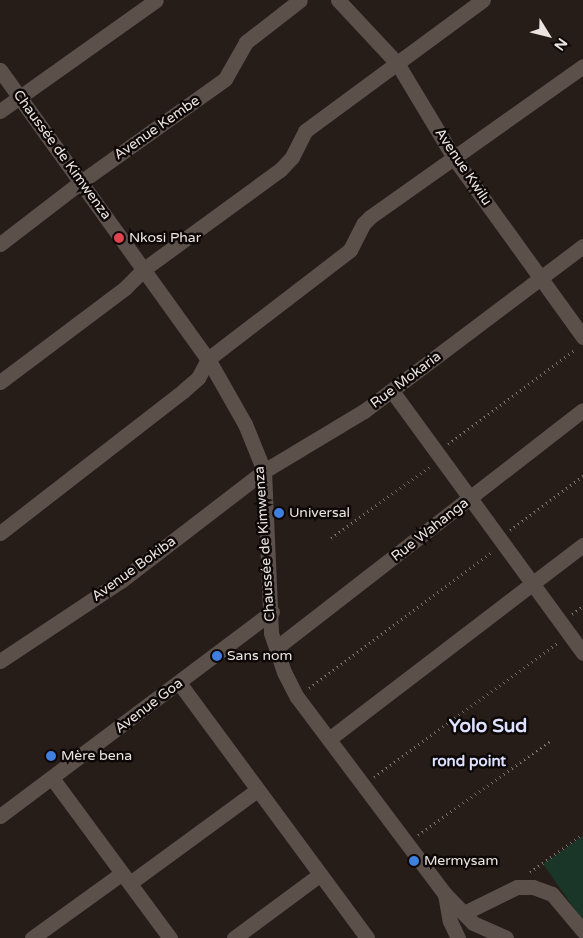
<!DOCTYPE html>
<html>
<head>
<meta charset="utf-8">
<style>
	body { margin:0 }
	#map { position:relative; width:583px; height:938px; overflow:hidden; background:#271d18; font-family:"Varela Round",sans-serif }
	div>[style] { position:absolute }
	.green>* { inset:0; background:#1a3629 }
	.path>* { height:2.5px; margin-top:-1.25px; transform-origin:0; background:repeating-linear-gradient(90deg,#7a716d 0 1px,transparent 0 5px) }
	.street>* { height:15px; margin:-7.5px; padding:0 7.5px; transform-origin:7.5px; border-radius:7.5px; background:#5c504b }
	.dots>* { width:14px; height:14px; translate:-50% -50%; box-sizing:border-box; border:2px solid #0d0807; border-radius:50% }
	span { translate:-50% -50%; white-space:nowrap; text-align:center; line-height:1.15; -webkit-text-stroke:5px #0d0807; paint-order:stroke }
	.street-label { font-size:14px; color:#ebe4e1 }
	.poi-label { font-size:14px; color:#ebe4e1 }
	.left { translate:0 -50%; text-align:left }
	.neighbourhood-label { font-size:15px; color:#dce2ff; font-weight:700 }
	.district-label { font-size:19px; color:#dce2ff; font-weight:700 }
	.north { position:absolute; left:523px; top:10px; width:50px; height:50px; -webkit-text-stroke:4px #0d0807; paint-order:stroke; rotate:126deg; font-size:14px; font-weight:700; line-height:20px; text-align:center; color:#ebe4e1 }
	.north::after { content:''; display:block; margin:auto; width:18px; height:22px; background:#ebe4e1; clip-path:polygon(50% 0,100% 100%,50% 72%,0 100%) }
</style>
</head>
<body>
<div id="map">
	<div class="green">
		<div style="clip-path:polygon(583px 836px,583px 921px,543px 864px)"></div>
	</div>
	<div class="path">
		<div style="left:448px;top:444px;width:159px;rotate:-36.6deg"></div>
		<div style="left:510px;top:530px;width:91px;rotate:-36.5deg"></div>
		<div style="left:331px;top:538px;width:121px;rotate:-35.9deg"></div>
		<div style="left:572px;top:614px;width:14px;rotate:-36deg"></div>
		<div style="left:309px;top:688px;width:228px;rotate:-36.6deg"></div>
		<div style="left:374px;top:777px;width:227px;rotate:-36.2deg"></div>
		<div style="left:418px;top:835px;width:163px;rotate:-35.5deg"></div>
		<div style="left:530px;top:872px;width:65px;rotate:-35.6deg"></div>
	</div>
	<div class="street">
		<div style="left:338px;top:0;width:86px;rotate:46.9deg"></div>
		<div style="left:397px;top:63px;width:111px;rotate:59deg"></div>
		<div style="left:454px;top:158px;width:221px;rotate:54.2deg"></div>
		<div style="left:0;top:70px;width:356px;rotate:54.3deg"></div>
		<div style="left:208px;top:359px;width:75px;rotate:60.4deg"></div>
		<div style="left:245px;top:424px;width:51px;rotate:68deg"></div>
		<div style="left:264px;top:471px;width:162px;rotate:87.5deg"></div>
		<div style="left:271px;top:633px;width:41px;rotate:71.6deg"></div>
		<div style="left:284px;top:672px;width:28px;rotate:63deg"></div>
		<div style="left:297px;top:697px;width:246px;rotate:53.1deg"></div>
		<div style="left:445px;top:894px;width:40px;rotate:46deg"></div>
		<div style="left:473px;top:923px;width:36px;rotate:24deg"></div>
		<div style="left:0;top:111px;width:191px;rotate:-35.4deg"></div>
		<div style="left:0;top:244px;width:103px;rotate:-37.5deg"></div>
		<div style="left:82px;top:181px;width:176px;rotate:-35.5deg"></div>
		<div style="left:225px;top:79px;width:43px;rotate:-60.4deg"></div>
		<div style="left:246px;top:42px;width:68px;rotate:-37.9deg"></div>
		<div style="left:0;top:382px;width:156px;rotate:-36.9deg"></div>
		<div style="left:125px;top:288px;width:27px;rotate:-45deg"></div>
		<div style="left:144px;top:269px;width:168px;rotate:-36.1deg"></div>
		<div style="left:280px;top:170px;width:18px;rotate:-47deg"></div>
		<div style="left:292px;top:157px;width:29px;rotate:-63deg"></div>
		<div style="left:305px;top:131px;width:221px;rotate:-36.4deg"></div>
		<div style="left:392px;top:391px;width:324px;rotate:53.9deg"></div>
		<div style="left:0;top:533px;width:232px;rotate:-37.8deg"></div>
		<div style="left:183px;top:391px;width:20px;rotate:-41deg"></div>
		<div style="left:198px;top:378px;width:21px;rotate:-62deg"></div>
		<div style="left:208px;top:359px;width:179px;rotate:-37.5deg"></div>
		<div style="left:350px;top:250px;width:30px;rotate:-63deg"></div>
		<div style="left:364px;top:223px;width:8px;rotate:-45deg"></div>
		<div style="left:370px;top:217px;width:261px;rotate:-35.3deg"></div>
		<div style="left:276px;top:648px;width:388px;rotate:-37.8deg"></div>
		<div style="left:0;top:661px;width:146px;rotate:-33.6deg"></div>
		<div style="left:122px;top:580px;width:179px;rotate:-37.5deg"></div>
		<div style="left:264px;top:471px;width:117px;rotate:-31deg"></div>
		<div style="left:364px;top:411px;width:274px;rotate:-37deg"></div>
		<div style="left:180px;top:684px;width:315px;rotate:53.6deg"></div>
		<div style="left:329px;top:739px;width:320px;rotate:-37.4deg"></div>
		<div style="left:52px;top:778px;width:199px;rotate:53.6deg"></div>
		<div style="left:0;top:816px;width:340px;rotate:-36.9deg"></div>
		<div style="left:130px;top:883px;width:157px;rotate:-36.2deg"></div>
		<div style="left:445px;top:894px;width:27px;rotate:80deg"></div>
		<div style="left:450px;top:921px;width:19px;rotate:65deg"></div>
		<div style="left:464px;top:913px;width:59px;rotate:-26.1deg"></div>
		<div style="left:517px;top:887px;width:16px"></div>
		<div style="left:533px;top:887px;width:20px;rotate:20deg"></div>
		<div style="left:552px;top:894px;width:48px;rotate:50deg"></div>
		<div style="left:32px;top:938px;width:111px;rotate:-35.8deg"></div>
		<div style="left:234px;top:938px;width:106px;rotate:-36.5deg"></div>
	</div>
	<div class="dots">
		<div style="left:119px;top:238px;background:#e0444e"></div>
		<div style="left:279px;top:513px;background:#3f7fe0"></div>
		<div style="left:217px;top:656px;background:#3f7fe0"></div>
		<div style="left:51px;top:756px;background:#3f7fe0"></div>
		<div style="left:414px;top:861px;background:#3f7fe0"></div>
	</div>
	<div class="street-label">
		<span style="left:157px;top:128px;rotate:-35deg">Avenue Kembe</span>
		<span style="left:62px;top:155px;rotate:54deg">Chaussée de Kimwenza</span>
		<span style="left:463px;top:167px;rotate:56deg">Avenue Kwilu</span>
		<span style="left:406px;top:380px;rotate:-37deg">Rue Mokaria</span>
		<span style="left:430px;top:530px;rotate:-38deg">Rue Wahanga</span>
		<span style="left:265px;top:544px;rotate:-94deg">Chaussée de Kimwenza</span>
		<span style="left:134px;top:569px;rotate:-36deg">Avenue Bokiba</span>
		<span style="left:149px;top:706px;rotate:-37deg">Avenue Goa</span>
	</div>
	<div class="poi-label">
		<span class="left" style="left:129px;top:238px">Nkosi Phar</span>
		<span class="left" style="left:289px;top:513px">Universal</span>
		<span class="left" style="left:227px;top:656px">Sans nom</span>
		<span class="left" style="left:61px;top:756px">Mère bena</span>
		<span class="left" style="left:424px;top:861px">Mermysam</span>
	</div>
	<div class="neighbourhood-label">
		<span style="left:469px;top:762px">rond point</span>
	</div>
	<div class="district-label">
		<span style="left:488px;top:727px">Yolo Sud</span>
	</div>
	<div class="north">N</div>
</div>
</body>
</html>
